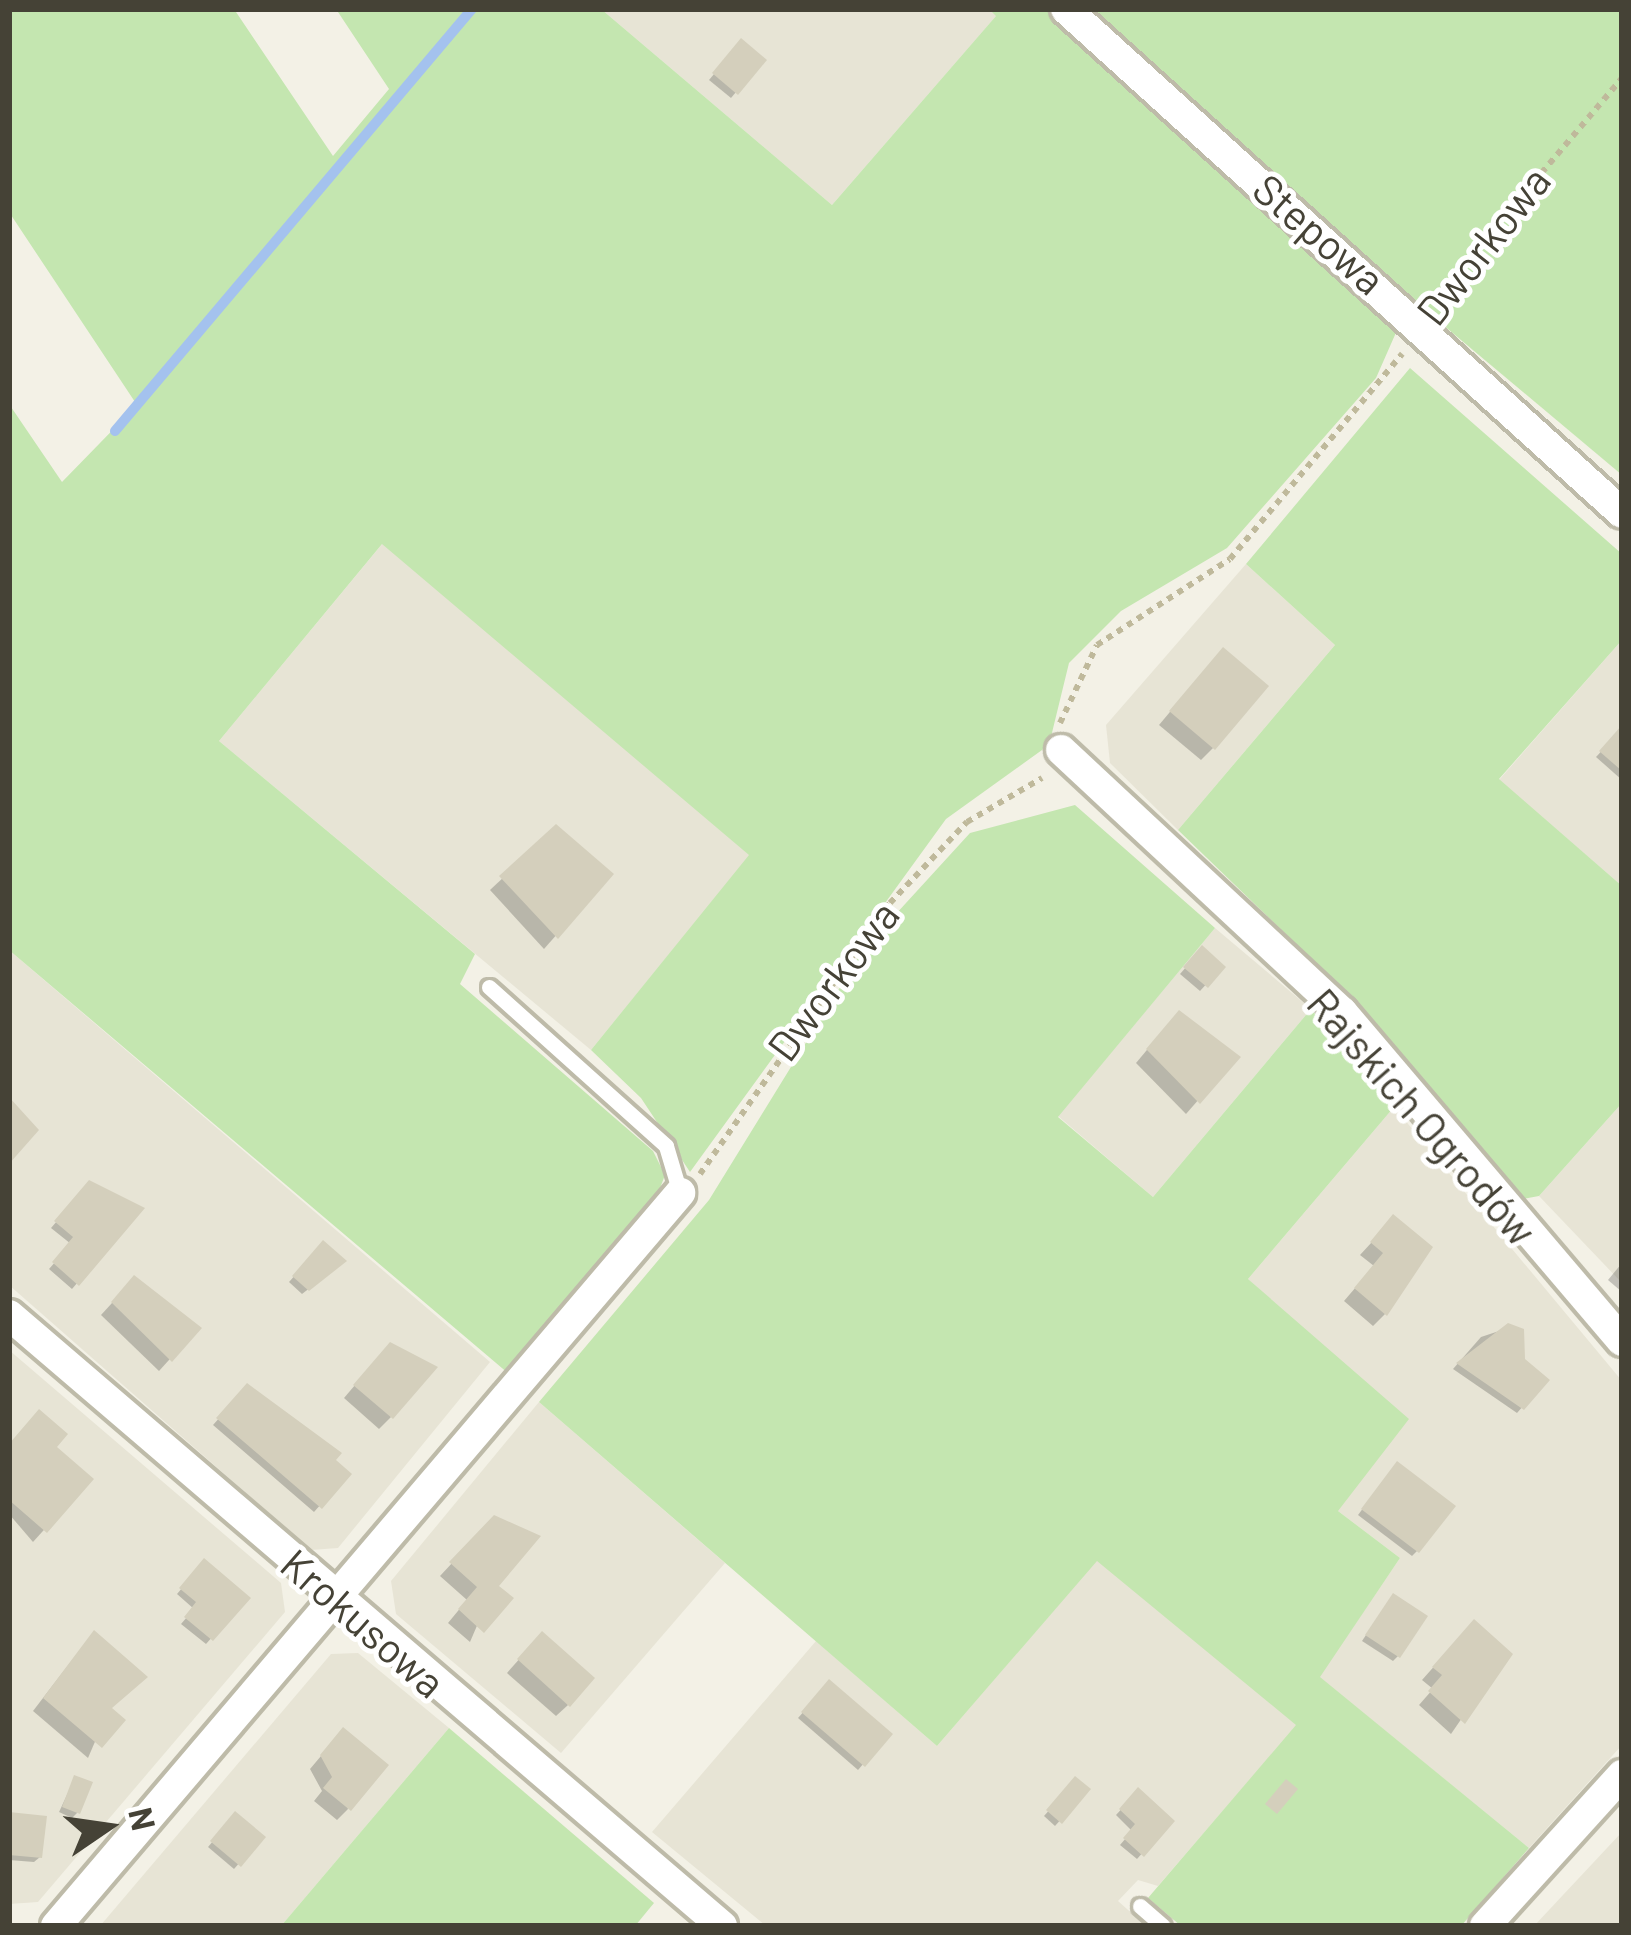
<!DOCTYPE html>
<html>
<head>
<meta charset="utf-8">
<style>
	body { margin:0 }
	#map { position:relative; width:1631px; height:1935px; overflow:hidden; background:#f3f1e6; font-family:Barlow,sans-serif }
	div>[style] { position:absolute }
	.residential>* { inset:0; background:#e7e4d5 }
	.green>* { inset:0; background:#c4e6b0 }
	.shadow>* { inset:0; background:#0003 }
	.stream>* { height:10px; margin:-5px; padding:0 5px; transform-origin:5px; border-radius:5px; background:#a4c2ee }
	.building>* { inset:0; background:#d4cfbc }
	.path>* { height:6px; margin-top:-3px; transform-origin:0; background:repeating-linear-gradient(90deg,#bfb99b 0 6px,transparent 0 12px) }
	.roads { filter:drop-shadow(3px 0 #bebba9) drop-shadow(-3px 0 #bebba9) drop-shadow(0 3px #bebba9) drop-shadow(0 -3px #bebba9) }
	.lane>* { height:15px; margin:-7.5px; padding:0 7.5px; transform-origin:7.5px; border-radius:7.5px; background:#fff }
	.street>* { height:30px; margin:-15px; padding:0 15px; transform-origin:15px; border-radius:15px; background:#fff }
	span { translate:-50% -50%; white-space:nowrap; text-align:center; line-height:1.15; -webkit-text-stroke:10px #fff; paint-order:stroke }
	.street-label { font-size:42px; color:#454236 }
	.frame { position:absolute; inset:0; border:12px solid #454236; pointer-events:none }
	.north { position:absolute; left:48px; top:1767px; width:120px; height:120px; -webkit-text-stroke:9px #fff; paint-order:stroke; rotate:77deg; font-size:33px; font-weight:700; line-height:48px; text-align:center; color:#454236 }
	.north::after { content:''; display:block; margin:auto; width:42px; height:54px; background:#454236; clip-path:polygon(50% 0,100% 100%,50% 72%,0 100%) }
</style>
</head>
<body>
<div id="map">
	<div class="residential">
		<div style="clip-path:polygon(601px 9px,989px 9px,997px 15px,832px 205px)"></div>
		<div style="clip-path:polygon(383px 543px,750px 855px,591px 1050px,219px 741px)"></div>
		<div style="clip-path:polygon(1246px 564px,1335px 645px,1178px 830px,1110px 763px,1106px 725px)"></div>
		<div style="clip-path:polygon(1622px 640px,1622px 886px,1499px 780px)"></div>
		<div style="clip-path:polygon(1215px 928px,1311px 1009px,1153px 1197px,1058px 1116px)"></div>
		<div style="clip-path:polygon(9px 950px,490px 1362px,338px 1548px,311px 1550px,9px 1285px)"></div>
		<div style="clip-path:polygon(1622px 1103px,1622px 1283px,1539px 1196px)"></div>
		<div style="clip-path:polygon(1394px 1107px,1622px 1381px,1622px 1745px,1529px 1848px,1319px 1677px,1400px 1558px,1338px 1511px,1304px 1330px,1248px 1279px)"></div>
		<div style="clip-path:polygon(9px 1350px,281px 1583px,285px 1612px,38px 1902px,9px 1904px)"></div>
		<div style="clip-path:polygon(539px 1402px,725px 1563px,561px 1753px,396px 1614px,391px 1581px)"></div>
		<div style="clip-path:polygon(1097px 1560px,1297px 1725px,1158px 1886px,1138px 1880px,1118px 1901px,1146px 1926px,766px 1926px,652px 1832px,816px 1641px,937px 1746px)"></div>
		<div style="clip-path:polygon(358px 1653px,449px 1728px,281px 1926px,100px 1926px,331px 1654px)"></div>
		<div style="clip-path:polygon(1622px 1832px,1622px 1926px,1534px 1926px)"></div>
	</div>
	<div class="green">
		<div style="clip-path:polygon(9px 9px,234px 9px,333px 156px,389px 89px,336px 9px,601px 9px,832px 205px,996px 16px,989px 9px,1053px 9px,1402px 319px,1376px 378px,1227px 548px,1121px 611px,1069px 663px,1049px 745px,946px 819px,690px 1172px,641px 1098px,591px 1050px,749px 855px,382px 544px,219px 741px,475px 954px,460px 984px,653px 1151px,665px 1175px,654px 1204px,509px 1374px,9px 950px,9px 404px,62px 482px,137px 405px,9px 212px)"></div>
		<div style="clip-path:polygon(1088px 9px,1622px 9px,1622px 475px,1375px 268px)"></div>
		<div style="clip-path:polygon(1410px 368px,1622px 554px,1622px 640px,1499px 779px,1622px 886px,1622px 1103px,1539px 1196px,1518px 1200px,1349px 995px,1178px 830px,1335px 645px,1246px 564px)"></div>
		<div style="clip-path:polygon(1075px 805px,1215px 928px,1058px 1117px,1153px 1197px,1311px 1009px,1394px 1107px,1248px 1279px,1409px 1419px,1338px 1511px,1400px 1558px,1320px 1677px,1529px 1848px,1461px 1926px,1181px 1926px,1148px 1898px,1296px 1725px,1097px 1561px,937px 1746px,539px 1402px,709px 1200px,863px 950px,970px 833px)"></div>
		<div style="clip-path:polygon(449px 1728px,654px 1903px,635px 1926px,281px 1926px)"></div>
	</div>
	<div class="shadow">
		<div style="clip-path:polygon(741px 42px,763px 60px,731px 98px,709px 80px)"></div>
		<div style="clip-path:polygon(1211px 663px,1213px 748px,1201px 760px,1159px 725px)"></div>
		<div style="clip-path:polygon(1622px 729px,1622px 780px,1596px 757px)"></div>
		<div style="clip-path:polygon(556px 828px,610px 874px,544px 949px,490px 890px)"></div>
		<div style="clip-path:polygon(1202px 949px,1222px 967px,1200px 991px,1180px 974px)"></div>
		<div style="clip-path:polygon(1167px 1026px,1236px 1057px,1186px 1114px,1136px 1063px)"></div>
		<div style="clip-path:polygon(89px 1184px,141px 1209px,72px 1289px,49px 1269px,71px 1244px,51px 1228px)"></div>
		<div style="clip-path:polygon(1394px 1218px,1385px 1314px,1373px 1326px,1344px 1301px,1374px 1266px,1360px 1255px)"></div>
		<div style="clip-path:polygon(323px 1244px,338px 1266px,302px 1294px,289px 1282px)"></div>
		<div style="clip-path:polygon(1622px 1263px,1622px 1292px,1608px 1280px)"></div>
		<div style="clip-path:polygon(134px 1279px,198px 1328px,159px 1371px,101px 1315px)"></div>
		<div style="clip-path:polygon(1514px 1326px,1523px 1361px,1546px 1380px,1517px 1413px,1453px 1369px,1481px 1337px)"></div>
		<div style="clip-path:polygon(378px 1358px,391px 1417px,379px 1429px,344px 1398px)"></div>
		<div style="clip-path:polygon(247px 1387px,338px 1453px,332px 1461px,348px 1474px,314px 1512px,213px 1425px)"></div>
		<div style="clip-path:polygon(9px 1446px,53px 1447px,90px 1479px,33px 1542px,9px 1514px)"></div>
		<div style="clip-path:polygon(1392px 1470px,1417px 1551px,1412px 1556px,1358px 1515px)"></div>
		<div style="clip-path:polygon(494px 1518px,494px 1586px,470px 1642px,448px 1623px,467px 1600px,440px 1576px)"></div>
		<div style="clip-path:polygon(204px 1562px,247px 1598px,206px 1644px,181px 1624px,194px 1609px,177px 1594px)"></div>
		<div style="clip-path:polygon(1388px 1602px,1398px 1656px,1393px 1661px,1362px 1641px)"></div>
		<div style="clip-path:polygon(1462px 1635px,1506px 1654px,1451px 1734px,1419px 1705px,1433px 1689px,1422px 1680px)"></div>
		<div style="clip-path:polygon(83px 1646px,109px 1709px,88px 1758px,33px 1711px)"></div>
		<div style="clip-path:polygon(530px 1647px,568px 1705px,556px 1716px,507px 1673px)"></div>
		<div style="clip-path:polygon(829px 1683px,889px 1734px,858px 1770px,798px 1718px)"></div>
		<div style="clip-path:polygon(332px 1743px,348px 1809px,337px 1820px,314px 1801px,322px 1791px,310px 1769px)"></div>
		<div style="clip-path:polygon(75px 1778px,77px 1813px,72px 1818px,59px 1812px)"></div>
		<div style="clip-path:polygon(1076px 1780px,1087px 1790px,1055px 1826px,1044px 1816px)"></div>
		<div style="clip-path:polygon(1138px 1791px,1171px 1821px,1137px 1859px,1120px 1845px,1132px 1831px,1116px 1815px)"></div>
		<div style="clip-path:polygon(9px 1815px,40px 1857px,34px 1862px,9px 1860px)"></div>
		<div style="clip-path:polygon(235px 1815px,261px 1838px,234px 1869px,208px 1847px)"></div>
	</div>
	<div class="stream">
		<div style="left:115px;top:431px;width:553px;rotate:-49.77deg"></div>
	</div>
	<div class="building">
		<div style="clip-path:polygon(741px 38px,767px 60px,738px 95px,712px 73px)"></div>
		<div style="clip-path:polygon(1223px 647px,1269px 686px,1215px 750px,1169px 711px)"></div>
		<div style="clip-path:polygon(1622px 725px,1622px 771px,1599px 751px)"></div>
		<div style="clip-path:polygon(556px 824px,614px 874px,558px 939px,499px 876px)"></div>
		<div style="clip-path:polygon(1202px 945px,1226px 967px,1208px 988px,1183px 967px)"></div>
		<div style="clip-path:polygon(1179px 1010px,1241px 1057px,1200px 1104px,1146px 1049px)"></div>
		<div style="clip-path:polygon(9px 1097px,39px 1130px,9px 1164px)"></div>
		<div style="clip-path:polygon(89px 1180px,145px 1208px,79px 1286px,52px 1262px,73px 1237px,54px 1221px)"></div>
		<div style="clip-path:polygon(1393px 1214px,1433px 1247px,1387px 1316px,1354px 1288px,1383px 1253px,1370px 1242px)"></div>
		<div style="clip-path:polygon(323px 1240px,347px 1261px,309px 1291px,292px 1276px)"></div>
		<div style="clip-path:polygon(134px 1275px,202px 1328px,172px 1362px,111px 1302px)"></div>
		<div style="clip-path:polygon(1508px 1323px,1524px 1329px,1525px 1359px,1550px 1380px,1524px 1410px,1456px 1363px)"></div>
		<div style="clip-path:polygon(390px 1342px,438px 1367px,393px 1419px,353px 1385px)"></div>
		<div style="clip-path:polygon(247px 1383px,342px 1453px,336px 1460px,352px 1474px,322px 1509px,216px 1418px)"></div>
		<div style="clip-path:polygon(39px 1409px,68px 1434px,57px 1447px,94px 1479px,47px 1533px,9px 1500px,9px 1444px)"></div>
		<div style="clip-path:polygon(1397px 1461px,1456px 1506px,1419px 1553px,1361px 1509px)"></div>
		<div style="clip-path:polygon(494px 1515px,541px 1536px,499px 1586px,514px 1598px,484px 1633px,458px 1609px,477px 1587px,449px 1562px)"></div>
		<div style="clip-path:polygon(204px 1558px,251px 1598px,213px 1641px,184px 1617px,196px 1602px,179px 1588px)"></div>
		<div style="clip-path:polygon(1393px 1593px,1428px 1616px,1400px 1658px,1365px 1635px)"></div>
		<div style="clip-path:polygon(1474px 1619px,1513px 1654px,1465px 1724px,1428px 1691px,1442px 1675px,1432px 1667px)"></div>
		<div style="clip-path:polygon(94px 1630px,148px 1677px,112px 1708px,126px 1720px,102px 1748px,43px 1698px)"></div>
		<div style="clip-path:polygon(542px 1631px,595px 1678px,570px 1707px,517px 1659px)"></div>
		<div style="clip-path:polygon(829px 1679px,893px 1734px,865px 1767px,801px 1712px)"></div>
		<div style="clip-path:polygon(343px 1727px,389px 1765px,351px 1811px,323px 1788px,332px 1777px,320px 1755px)"></div>
		<div style="clip-path:polygon(74px 1775px,93px 1782px,80px 1814px,62px 1807px)"></div>
		<div style="clip-path:polygon(1075px 1776px,1091px 1789px,1062px 1824px,1046px 1810px)"></div>
		<div style="clip-path:polygon(1286px 1779px,1298px 1789px,1277px 1814px,1265px 1804px)"></div>
		<div style="clip-path:polygon(1138px 1787px,1175px 1821px,1144px 1857px,1123px 1838px,1135px 1824px,1119px 1809px)"></div>
		<div style="clip-path:polygon(235px 1811px,266px 1837px,241px 1867px,210px 1841px)"></div>
		<div style="clip-path:polygon(9px 1812px,47px 1816px,42px 1858px,9px 1855px)"></div>
	</div>
	<div class="path">
		<div style="left:1433px;top:301px;width:292px;rotate:-49.7deg"></div>
		<div style="left:1060px;top:723px;width:86px;rotate:-64.6deg"></div>
		<div style="left:1097px;top:645px;width:158px;rotate:-32.9deg"></div>
		<div style="left:1230px;top:559px;width:268px;rotate:-50deg"></div>
		<div style="left:700px;top:1174px;width:331px;rotate:-55deg"></div>
		<div style="left:890px;top:903px;width:112px;rotate:-46.5deg"></div>
		<div style="left:967px;top:822px;width:87px;rotate:-30.4deg"></div>
	</div>
	<div class="roads">
		<div class="lane">
			<div style="left:489px;top:987px;width:238px;rotate:41.9deg"></div>
			<div style="left:666px;top:1146px;width:49px;rotate:73.4deg"></div>
			<div style="left:1140px;top:1906px;width:30px;rotate:41deg"></div>
		</div>
		<div class="street">
			<div style="left:1066px;top:9px;width:750px;rotate:42.19deg"></div>
			<div style="left:1061px;top:750px;width:384px;rotate:43deg"></div>
			<div style="left:1342px;top:1012px;width:432px;rotate:49.6deg"></div>
			<div style="left:9px;top:1315px;width:939px;rotate:40.59deg"></div>
			<div style="left:56px;top:1926px;width:963px;rotate:-49.59deg"></div>
			<div style="left:1485px;top:1926px;width:204px;rotate:-47.8deg"></div>
		</div>
	</div>
	<div class="street-label">
		<span style="left:1320px;top:233px;rotate:41deg">Stepowa</span>
		<span style="left:1482px;top:245px;rotate:-52deg">Dworkowa</span>
		<span style="left:832px;top:980px;rotate:-53deg">Dworkowa</span>
		<span style="left:1423px;top:1116px;rotate:49deg">Rajskich Ogrodów</span>
		<span style="left:364px;top:1622px;rotate:41deg">Krokusowa</span>
	</div>
	<div class="frame"></div>
	<div class="north">N</div>
</div>
</body>
</html>
